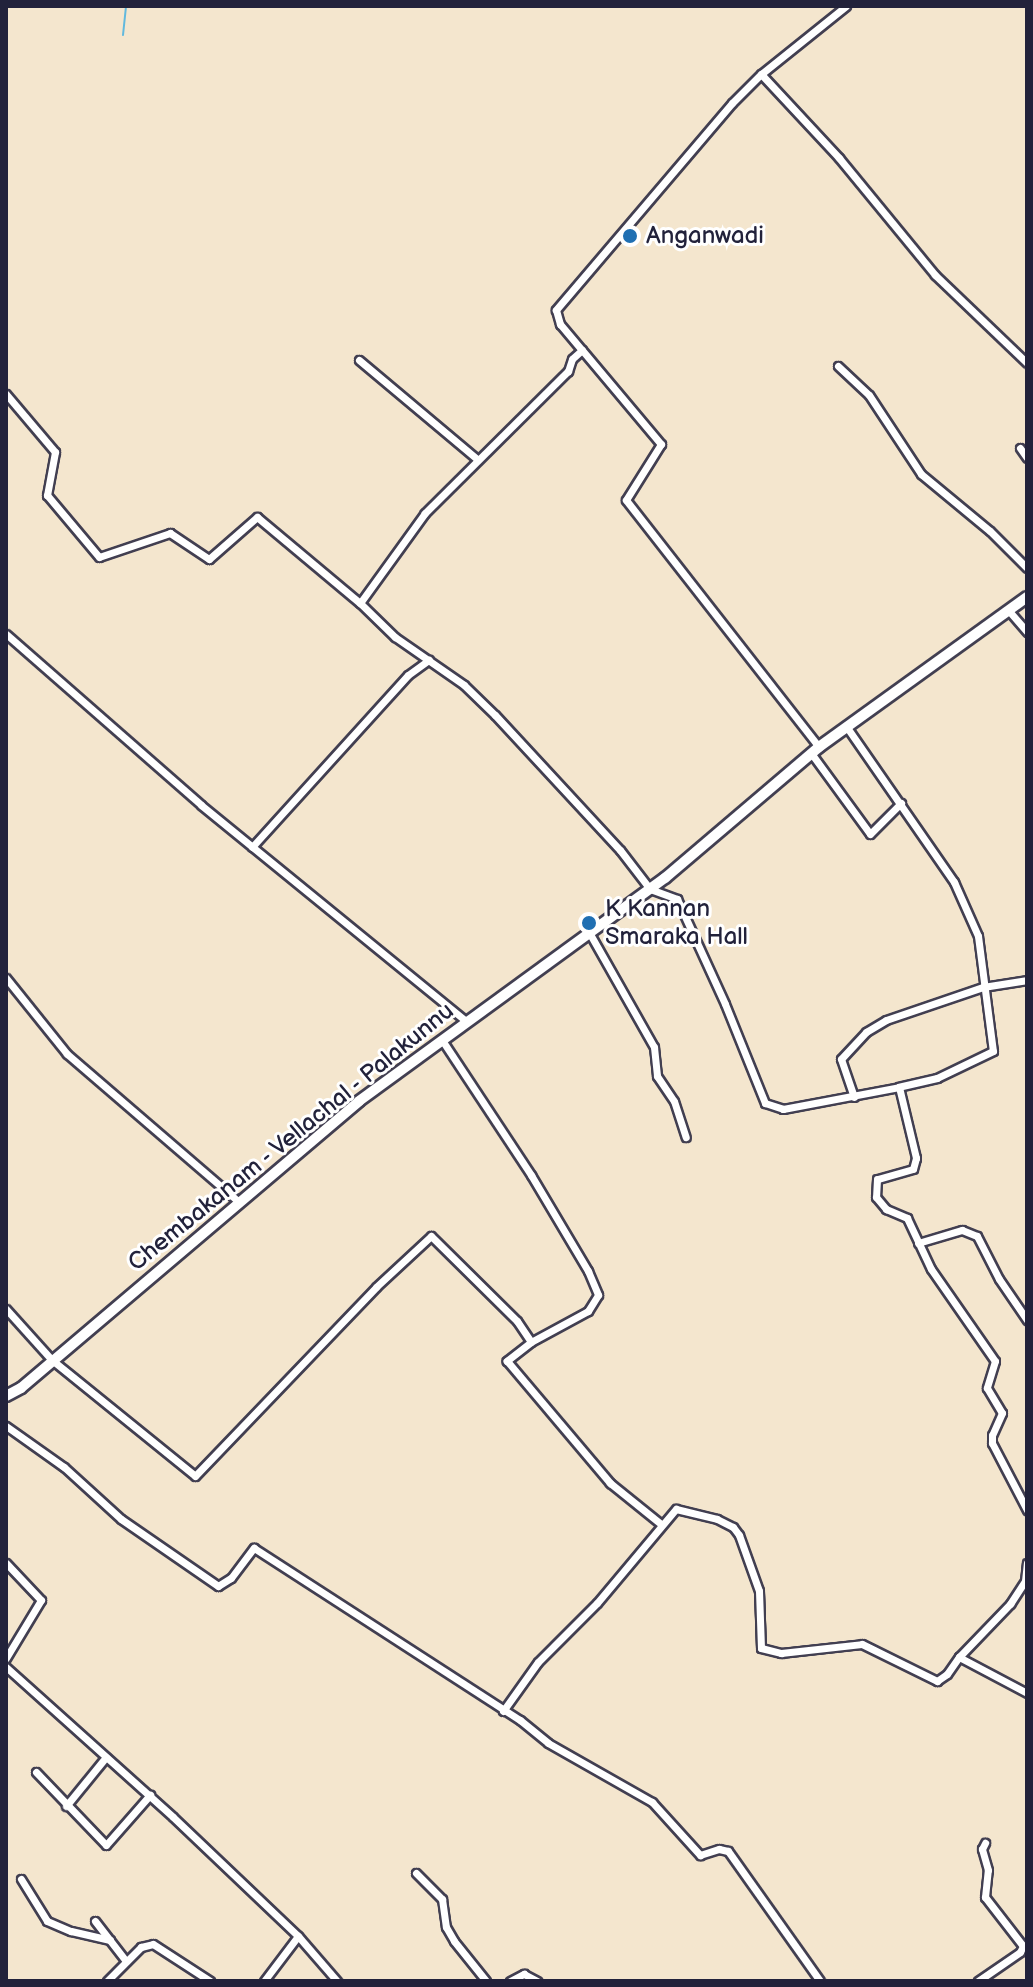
<!DOCTYPE html>
<html>
<head>
<meta charset="utf-8">
<style>
	body { margin:0 }
	#map { position:relative; width:1033px; height:1987px; overflow:hidden; background:#f4e6ce; font-family:"Balsamiq Sans",sans-serif }
	div>[style] { position:absolute }
	.stream>* { height:2px; margin:-1px; padding:0 1px; transform-origin:1px; border-radius:1px; background:#61b9de }
	.roads { filter:drop-shadow(2px 0 #423f51) drop-shadow(-2px 0 #423f51) drop-shadow(0 2px #423f51) drop-shadow(0 -2px #423f51) }
	.minor>* { height:7px; margin:-3.5px; padding:0 3.5px; transform-origin:3.5px; border-radius:3.5px; background:#fff }
	.secondary>* { height:10px; margin:-5px; padding:0 5px; transform-origin:5px; border-radius:5px; background:#fff }
	.dots>* { width:22px; height:22px; translate:-50% -50%; box-sizing:border-box; border:4px solid #fff; border-radius:50% }
	span { translate:-50% -50%; white-space:nowrap; text-align:center; line-height:1.15; -webkit-text-stroke:6px #fff; paint-order:stroke }
	.poi-label { font-size:24px; color:#22223b }
	.left { translate:0 -50%; text-align:left }
	.street-label { font-size:24px; color:#22223b }
	.frame { position:absolute; inset:0; border:8px solid #22223b; pointer-events:none }
</style>
</head>
<body>
<div id="map">
	<div class="stream">
		<div style="left:123px;top:35px;width:29px;rotate:-84deg"></div>
	</div>
	<div class="roads">
		<div class="minor">
			<div style="left:846px;top:6px;width:109px;rotate:141.3deg"></div>
			<div style="left:761px;top:74px;width:41px;rotate:135deg"></div>
			<div style="left:732px;top:103px;width:272px;rotate:130.4deg"></div>
			<div style="left:556px;top:310px;width:15px;rotate:74deg"></div>
			<div style="left:560px;top:324px;width:34px;rotate:50deg"></div>
			<div style="left:582px;top:350px;width:13px;rotate:138deg"></div>
			<div style="left:572px;top:359px;width:13px;rotate:108deg"></div>
			<div style="left:568px;top:371px;width:202px;rotate:135.2deg"></div>
			<div style="left:425px;top:513px;width:111px;rotate:125.8deg"></div>
			<div style="left:360px;top:603px;width:49px;rotate:44.2deg"></div>
			<div style="left:395px;top:637px;width:84px;rotate:34.8deg"></div>
			<div style="left:464px;top:685px;width:43px;rotate:44.1deg"></div>
			<div style="left:495px;top:715px;width:184px;rotate:47.2deg"></div>
			<div style="left:620px;top:850px;width:49px;rotate:52.4deg"></div>
			<div style="left:650px;top:889px;width:29px;rotate:20deg"></div>
			<div style="left:677px;top:899px;width:115px;rotate:65.4deg"></div>
			<div style="left:725px;top:1004px;width:107px;rotate:68deg"></div>
			<div style="left:765px;top:1103px;width:19px;rotate:18deg"></div>
			<div style="left:783px;top:1109px;width:118px;rotate:-10.7deg"></div>
			<div style="left:761px;top:74px;width:115px;rotate:47.1deg"></div>
			<div style="left:839px;top:158px;width:151px;rotate:50.6deg"></div>
			<div style="left:935px;top:275px;width:127px;rotate:43.7deg"></div>
			<div style="left:582px;top:350px;width:123px;rotate:50deg"></div>
			<div style="left:661px;top:444px;width:66px;rotate:122deg"></div>
			<div style="left:626px;top:500px;width:313px;rotate:52deg"></div>
			<div style="left:359px;top:360px;width:155px;rotate:40deg"></div>
			<div style="left:838px;top:366px;width:42px;rotate:43.1deg"></div>
			<div style="left:869px;top:395px;width:95px;rotate:56.6deg"></div>
			<div style="left:921px;top:474px;width:89px;rotate:39.6deg"></div>
			<div style="left:990px;top:531px;width:52px;rotate:45deg"></div>
			<div style="left:6px;top:394px;width:76px;rotate:49.8deg"></div>
			<div style="left:55px;top:452px;width:44px;rotate:100.5deg"></div>
			<div style="left:47px;top:495px;width:81px;rotate:50deg"></div>
			<div style="left:99px;top:557px;width:75px;rotate:-18.7deg"></div>
			<div style="left:170px;top:533px;width:47px;rotate:33.7deg"></div>
			<div style="left:209px;top:559px;width:64px;rotate:-41.2deg"></div>
			<div style="left:257px;top:517px;width:134px;rotate:39.9deg"></div>
			<div style="left:1020px;top:448px;width:12px;rotate:55deg"></div>
			<div style="left:1009px;top:611px;width:28px;rotate:49deg"></div>
			<div style="left:6px;top:634px;width:259px;rotate:41.2deg"></div>
			<div style="left:201px;top:805px;width:342px;rotate:39.2deg"></div>
			<div style="left:846px;top:726px;width:190px;rotate:55.3deg"></div>
			<div style="left:954px;top:882px;width:59px;rotate:66deg"></div>
			<div style="left:978px;top:936px;width:116px;rotate:82.6deg"></div>
			<div style="left:993px;top:1051px;width:62px;rotate:154.3deg"></div>
			<div style="left:937px;top:1078px;width:39px;rotate:167deg"></div>
			<div style="left:899px;top:1087px;width:73px;rotate:76.5deg"></div>
			<div style="left:916px;top:1158px;width:11px;rotate:105deg"></div>
			<div style="left:913px;top:1169px;width:37px;rotate:164deg"></div>
			<div style="left:877px;top:1179px;width:18px;rotate:93deg"></div>
			<div style="left:876px;top:1197px;width:16px;rotate:50deg"></div>
			<div style="left:886px;top:1209px;width:23px;rotate:23deg"></div>
			<div style="left:907px;top:1218px;width:56px;rotate:64.8deg"></div>
			<div style="left:931px;top:1269px;width:112px;rotate:55.2deg"></div>
			<div style="left:995px;top:1361px;width:28px;rotate:107deg"></div>
			<div style="left:987px;top:1388px;width:29px;rotate:59deg"></div>
			<div style="left:1002px;top:1413px;width:24px;rotate:114deg"></div>
			<div style="left:992px;top:1435px;width:8px;rotate:90deg"></div>
			<div style="left:992px;top:1443px;width:76px;rotate:62.4deg"></div>
			<div style="left:811px;top:753px;width:100px;rotate:53.9deg"></div>
			<div style="left:870px;top:834px;width:44px;rotate:-45deg"></div>
			<div style="left:252px;top:847px;width:232px;rotate:-47.8deg"></div>
			<div style="left:408px;top:675px;width:26px;rotate:-36deg"></div>
			<div style="left:590px;top:934px;width:130px;rotate:60.5deg"></div>
			<div style="left:654px;top:1047px;width:29px;rotate:84deg"></div>
			<div style="left:657px;top:1076px;width:30px;rotate:56deg"></div>
			<div style="left:674px;top:1101px;width:38px;rotate:72deg"></div>
			<div style="left:6px;top:978px;width:97px;rotate:51.2deg"></div>
			<div style="left:67px;top:1054px;width:227px;rotate:40.7deg"></div>
			<div style="left:442px;top:1040px;width:162px;rotate:56.6deg"></div>
			<div style="left:531px;top:1175px;width:112px;rotate:59.3deg"></div>
			<div style="left:588px;top:1271px;width:26px;rotate:67deg"></div>
			<div style="left:598px;top:1295px;width:19px;rotate:122deg"></div>
			<div style="left:588px;top:1311px;width:65px;rotate:151.5deg"></div>
			<div style="left:854px;top:1097px;width:40px;rotate:-108.9deg"></div>
			<div style="left:841px;top:1059px;width:37px;rotate:-47deg"></div>
			<div style="left:866px;top:1032px;width:23px;rotate:-31deg"></div>
			<div style="left:886px;top:1020px;width:102px;rotate:-18.8deg"></div>
			<div style="left:983px;top:987px;width:45px;rotate:-9deg"></div>
			<div style="left:918px;top:1243px;width:46px;rotate:-16.5deg"></div>
			<div style="left:962px;top:1230px;width:16px;rotate:22deg"></div>
			<div style="left:977px;top:1236px;width:48px;rotate:62.9deg"></div>
			<div style="left:999px;top:1279px;width:50px;rotate:55.7deg"></div>
			<div style="left:6px;top:1309px;width:69px;rotate:48deg"></div>
			<div style="left:52px;top:1360px;width:184px;rotate:39deg"></div>
			<div style="left:195px;top:1476px;width:262px;rotate:-46.2deg"></div>
			<div style="left:376px;top:1287px;width:75px;rotate:-42.8deg"></div>
			<div style="left:431px;top:1236px;width:121px;rotate:44.7deg"></div>
			<div style="left:517px;top:1321px;width:25px;rotate:56deg"></div>
			<div style="left:531px;top:1342px;width:31px;rotate:142deg"></div>
			<div style="left:507px;top:1361px;width:160px;rotate:49.8deg"></div>
			<div style="left:610px;top:1483px;width:65px;rotate:38.8deg"></div>
			<div style="left:6px;top:1426px;width:71px;rotate:35.3deg"></div>
			<div style="left:64px;top:1467px;width:77px;rotate:42.4deg"></div>
			<div style="left:121px;top:1519px;width:118px;rotate:34.6deg"></div>
			<div style="left:218px;top:1586px;width:15px;rotate:-32deg"></div>
			<div style="left:231px;top:1578px;width:38px;rotate:-53deg"></div>
			<div style="left:254px;top:1548px;width:317px;rotate:32.9deg"></div>
			<div style="left:520px;top:1720px;width:36px;rotate:39deg"></div>
			<div style="left:548px;top:1743px;width:120px;rotate:29.6deg"></div>
			<div style="left:652px;top:1802px;width:72px;rotate:47.8deg"></div>
			<div style="left:700px;top:1855px;width:20px;rotate:-18deg"></div>
			<div style="left:719px;top:1849px;width:9px;rotate:13deg"></div>
			<div style="left:728px;top:1851px;width:159px;rotate:54.7deg"></div>
			<div style="left:6px;top:1563px;width:51px;rotate:46.6deg"></div>
			<div style="left:41px;top:1600px;width:68px;rotate:121.1deg"></div>
			<div style="left:959px;top:1657px;width:74px;rotate:-46.1deg"></div>
			<div style="left:1010px;top:1604px;width:27px;rotate:-57deg"></div>
			<div style="left:1025px;top:1581px;width:18px;rotate:-84deg"></div>
			<div style="left:6px;top:1667px;width:224px;rotate:41.9deg"></div>
			<div style="left:173px;top:1817px;width:173px;rotate:43.6deg"></div>
			<div style="left:298px;top:1936px;width:60px;rotate:49.1deg"></div>
			<div style="left:503px;top:1711px;width:60px;rotate:-54.5deg"></div>
			<div style="left:538px;top:1662px;width:83px;rotate:-45deg"></div>
			<div style="left:597px;top:1603px;width:123px;rotate:-50deg"></div>
			<div style="left:676px;top:1509px;width:42px;rotate:13.7deg"></div>
			<div style="left:717px;top:1519px;width:18px;rotate:27deg"></div>
			<div style="left:733px;top:1527px;width:10px;rotate:53deg"></div>
			<div style="left:739px;top:1535px;width:59px;rotate:70.3deg"></div>
			<div style="left:759px;top:1591px;width:57px;rotate:88deg"></div>
			<div style="left:761px;top:1648px;width:21px;rotate:14deg"></div>
			<div style="left:781px;top:1653px;width:81px;rotate:-6.3deg"></div>
			<div style="left:862px;top:1644px;width:84px;rotate:26.3deg"></div>
			<div style="left:937px;top:1681px;width:12px;rotate:-35deg"></div>
			<div style="left:947px;top:1674px;width:21px;rotate:-55deg"></div>
			<div style="left:959px;top:1657px;width:77px;rotate:27.9deg"></div>
			<div style="left:36px;top:1772px;width:101px;rotate:46.2deg"></div>
			<div style="left:106px;top:1845px;width:67px;rotate:-48.7deg"></div>
			<div style="left:66px;top:1806px;width:63px;rotate:-50.8deg"></div>
			<div style="left:416px;top:1873px;width:37px;rotate:45deg"></div>
			<div style="left:442px;top:1899px;width:28px;rotate:82deg"></div>
			<div style="left:446px;top:1927px;width:16px;rotate:60deg"></div>
			<div style="left:454px;top:1941px;width:51px;rotate:51.3deg"></div>
			<div style="left:21px;top:1879px;width:49px;rotate:58.2deg"></div>
			<div style="left:47px;top:1921px;width:26px;rotate:23deg"></div>
			<div style="left:71px;top:1931px;width:40px;rotate:13deg"></div>
			<div style="left:95px;top:1921px;width:51px;rotate:52.2deg"></div>
			<div style="left:107px;top:1981px;width:48px;rotate:-45deg"></div>
			<div style="left:141px;top:1947px;width:12px;rotate:-14deg"></div>
			<div style="left:153px;top:1944px;width:68px;rotate:33deg"></div>
			<div style="left:264px;top:1981px;width:56px;rotate:-52.9deg"></div>
			<div style="left:510px;top:1981px;width:16px;rotate:-27deg"></div>
			<div style="left:524px;top:1974px;width:15px;rotate:28deg"></div>
			<div style="left:978px;top:1981px;width:51px;rotate:-34.6deg"></div>
			<div style="left:1020px;top:1952px;width:7px;rotate:-63deg"></div>
			<div style="left:1023px;top:1946px;width:62px;rotate:-127.8deg"></div>
			<div style="left:985px;top:1897px;width:27px;rotate:-84deg"></div>
			<div style="left:988px;top:1870px;width:22px;rotate:-106deg"></div>
			<div style="left:982px;top:1849px;width:7px;rotate:-63deg"></div>
		</div>
		<div class="secondary">
			<div style="left:6px;top:1396px;width:17px;rotate:-28deg"></div>
			<div style="left:21px;top:1388px;width:443px;rotate:-40.3deg"></div>
			<div style="left:359px;top:1101px;width:379px;rotate:-36.1deg"></div>
			<div style="left:665px;top:878px;width:202px;rotate:-40.4deg"></div>
			<div style="left:819px;top:747px;width:256px;rotate:-35.8deg"></div>
		</div>
	</div>
	<div class="dots">
		<div style="left:630px;top:236px;background:#1f6fb2"></div>
		<div style="left:589px;top:923px;background:#1f6fb2"></div>
	</div>
	<div class="poi-label">
		<span class="left" style="left:646px;top:236px">Anganwadi</span>
		<span class="left" style="left:605px;top:923px">K Kannan<br>Smaraka Hall</span>
	</div>
	<div class="street-label">
		<span style="left:291px;top:1137px;rotate:-39deg">Chembakanam - Vellachal - Palakunnu</span>
	</div>
	<div class="frame"></div>
</div>
</body>
</html>
